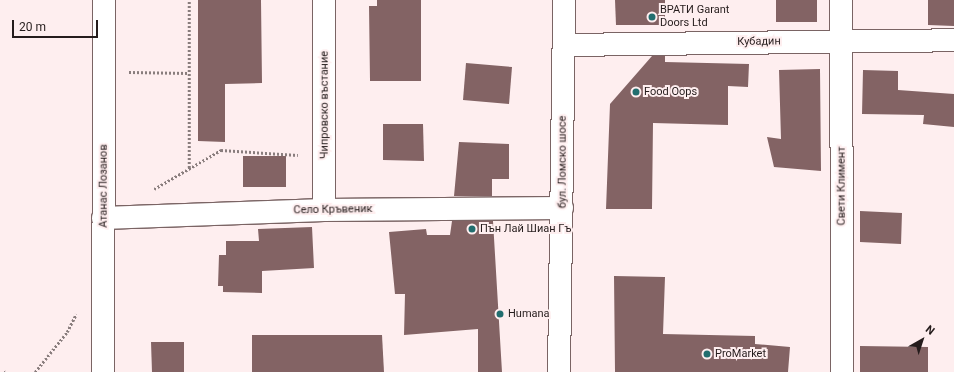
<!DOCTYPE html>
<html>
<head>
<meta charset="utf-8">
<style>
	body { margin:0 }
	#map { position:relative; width:954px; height:372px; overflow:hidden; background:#feeeef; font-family:Roboto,sans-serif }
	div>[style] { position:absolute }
	.building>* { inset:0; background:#836364 }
	.path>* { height:2.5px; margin-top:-1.25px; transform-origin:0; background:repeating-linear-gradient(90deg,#897d7d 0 2px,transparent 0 4px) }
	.roads { filter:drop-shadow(1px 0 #7a6464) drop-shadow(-1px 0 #7a6464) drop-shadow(0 1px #7a6464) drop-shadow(0 -1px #7a6464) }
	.minor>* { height:22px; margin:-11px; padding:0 11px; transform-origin:11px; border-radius:11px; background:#fff }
	.major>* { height:22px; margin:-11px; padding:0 11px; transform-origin:11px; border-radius:11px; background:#fff }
	.dots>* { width:11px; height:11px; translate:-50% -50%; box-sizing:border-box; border:2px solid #feeeef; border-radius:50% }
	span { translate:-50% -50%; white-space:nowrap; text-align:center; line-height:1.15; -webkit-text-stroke:4px #feeeef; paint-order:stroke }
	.poi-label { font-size:11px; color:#251c1c }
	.left { translate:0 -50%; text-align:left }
	.street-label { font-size:11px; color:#251c1c }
	.north { position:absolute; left:902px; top:320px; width:40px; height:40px; -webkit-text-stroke:3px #feeeef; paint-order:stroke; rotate:39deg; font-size:11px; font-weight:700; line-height:16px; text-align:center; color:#251c1c }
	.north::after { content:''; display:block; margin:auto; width:14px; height:18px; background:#251c1c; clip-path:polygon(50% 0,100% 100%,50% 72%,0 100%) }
	.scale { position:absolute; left:12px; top:20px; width:86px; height:18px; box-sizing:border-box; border:2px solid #251c1c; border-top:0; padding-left:5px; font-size:12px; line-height:14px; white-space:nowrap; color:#251c1c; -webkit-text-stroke:3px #feeeef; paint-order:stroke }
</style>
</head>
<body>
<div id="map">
	<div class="building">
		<div style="clip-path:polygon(198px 0,261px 0,262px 83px,225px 84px,225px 142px,198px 141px)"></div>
		<div style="clip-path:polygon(377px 0,421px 0,421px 81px,370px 81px,369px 6px,377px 6px)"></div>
		<div style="clip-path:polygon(615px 0,665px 0,665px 25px,616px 25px)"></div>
		<div style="clip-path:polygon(776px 0,817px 0,817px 22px,776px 22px)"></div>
		<div style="clip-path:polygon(928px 0,954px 0,954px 26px,928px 25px)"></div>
		<div style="clip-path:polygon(652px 56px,665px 56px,665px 62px,749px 64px,748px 87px,728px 86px,728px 125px,653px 123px,652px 209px,606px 209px,610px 104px)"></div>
		<div style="clip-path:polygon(466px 63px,512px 67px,509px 104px,463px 100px)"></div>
		<div style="clip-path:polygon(820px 69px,821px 171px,774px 167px,767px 137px,781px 139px,779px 70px)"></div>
		<div style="clip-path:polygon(863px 70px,898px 71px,898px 90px,954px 94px,954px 127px,923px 124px,924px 115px,862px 114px)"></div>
		<div style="clip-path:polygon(383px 124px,423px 124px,424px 161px,383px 160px)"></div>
		<div style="clip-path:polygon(459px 142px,509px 144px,509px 179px,492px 179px,492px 196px,454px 196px)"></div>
		<div style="clip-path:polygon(243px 156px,286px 156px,286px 187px,243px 187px)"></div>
		<div style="clip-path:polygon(860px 211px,902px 213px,901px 244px,860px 242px)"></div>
		<div style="clip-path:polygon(452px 221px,493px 221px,502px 372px,478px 372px,478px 329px,404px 335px,405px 294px,395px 294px,389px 232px,426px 229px,427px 235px,450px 235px)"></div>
		<div style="clip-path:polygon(312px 227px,314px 268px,262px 271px,262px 293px,223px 292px,223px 286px,218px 286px,219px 255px,226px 255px,226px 241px,259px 241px,258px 229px)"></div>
		<div style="clip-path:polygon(614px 276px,665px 277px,663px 334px,755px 336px,755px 344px,790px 347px,788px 372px,615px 372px)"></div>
		<div style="clip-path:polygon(252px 335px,382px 335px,384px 372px,252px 372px)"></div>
		<div style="clip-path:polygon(151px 342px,184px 342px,184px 372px,152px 372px)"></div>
		<div style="clip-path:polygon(860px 346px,928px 347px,928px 372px,860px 372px)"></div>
	</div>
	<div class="path">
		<div style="left:129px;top:72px;width:60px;rotate:1deg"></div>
		<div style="left:189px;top:168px;width:168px;rotate:-90deg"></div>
		<div style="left:154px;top:189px;width:78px;rotate:-30.2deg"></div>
		<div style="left:221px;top:150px;width:77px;rotate:3.7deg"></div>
		<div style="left:4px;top:371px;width:1px;rotate:45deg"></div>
		<div style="left:35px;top:372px;width:51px;rotate:-51.3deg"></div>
		<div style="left:67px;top:332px;width:20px;rotate:-63deg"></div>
	</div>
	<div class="roads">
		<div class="minor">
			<div style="left:841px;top:0;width:372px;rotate:89.8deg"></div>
			<div style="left:564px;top:45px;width:390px;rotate:-0.7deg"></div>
			<div style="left:324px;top:210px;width:210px;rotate:-90deg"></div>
			<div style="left:103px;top:218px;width:221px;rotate:-2.1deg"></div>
			<div style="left:324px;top:210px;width:238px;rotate:-0.5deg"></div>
			<div style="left:103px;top:372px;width:372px;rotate:-89.8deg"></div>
		</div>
		<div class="major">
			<div style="left:559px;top:372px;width:372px;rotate:-89.2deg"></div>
		</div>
	</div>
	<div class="dots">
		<div style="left:652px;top:17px;background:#226e6f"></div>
		<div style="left:636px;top:92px;background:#226e6f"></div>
		<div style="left:472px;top:229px;background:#226e6f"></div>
		<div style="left:500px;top:314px;background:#226e6f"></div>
		<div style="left:707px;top:354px;background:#226e6f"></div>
	</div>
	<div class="poi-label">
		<span class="left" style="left:660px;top:17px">ВРАТИ Garant<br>Doors Ltd</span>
		<span class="left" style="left:644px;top:92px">Food Oops</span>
		<span class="left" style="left:480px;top:229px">Пън Лай Шиан Гъ</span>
		<span class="left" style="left:508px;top:314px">Humana</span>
		<span class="left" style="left:715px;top:354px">ProMarket</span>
	</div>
	<div class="street-label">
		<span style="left:759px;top:42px;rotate:-1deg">Кубадин</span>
		<span style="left:325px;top:105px;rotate:-90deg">Чипровско въстание</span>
		<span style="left:563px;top:162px;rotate:-90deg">бул. Ломско шосе</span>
		<span style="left:104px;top:186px;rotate:-90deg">Атанас Лозанов</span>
		<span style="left:842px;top:186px;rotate:-90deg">Свети Климент</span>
		<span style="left:333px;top:210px;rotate:-1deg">Село Кръвеник</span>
	</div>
	<div class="north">N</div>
	<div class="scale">20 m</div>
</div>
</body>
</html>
